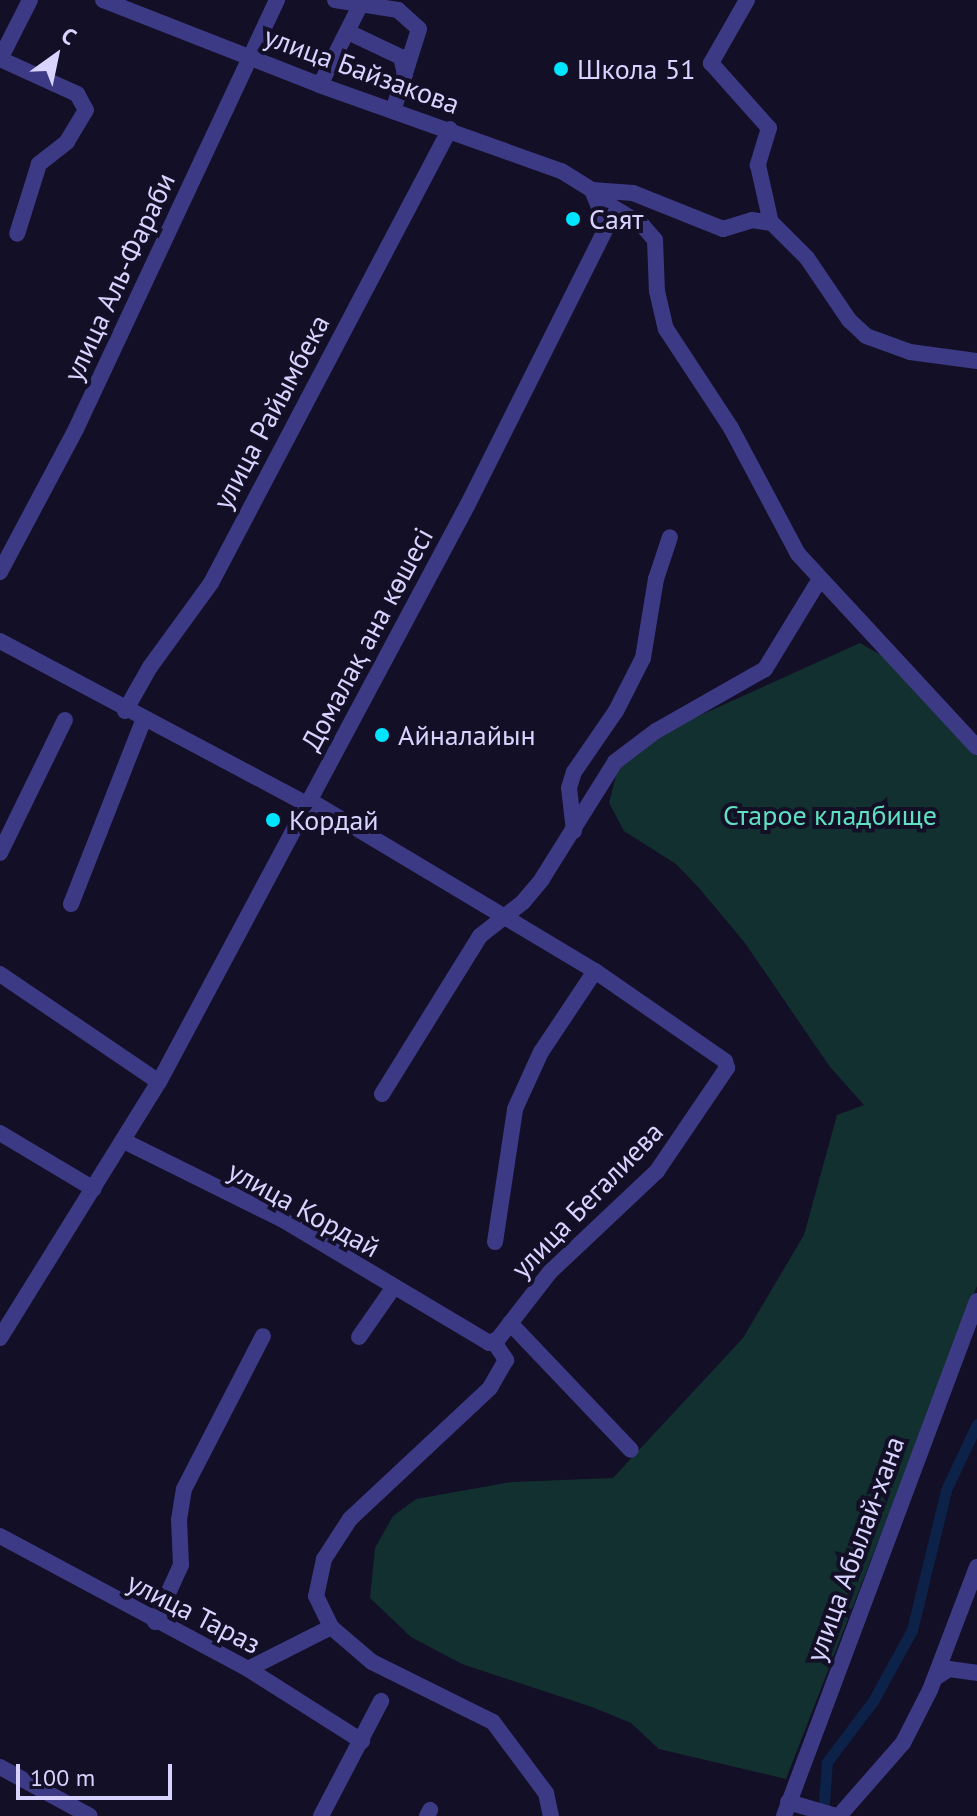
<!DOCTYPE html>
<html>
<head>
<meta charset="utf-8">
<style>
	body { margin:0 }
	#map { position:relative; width:977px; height:1816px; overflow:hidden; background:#130f26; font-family:"PT Sans",sans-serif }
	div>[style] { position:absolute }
	.green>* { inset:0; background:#12302f }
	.canal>* { height:11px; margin:-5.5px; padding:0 5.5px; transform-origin:5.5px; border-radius:5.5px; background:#0c2248 }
	.minor>* { height:16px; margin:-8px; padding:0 8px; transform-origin:8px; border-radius:8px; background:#3d3a85 }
	.dots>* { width:22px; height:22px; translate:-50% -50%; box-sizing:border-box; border:4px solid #130f26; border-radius:50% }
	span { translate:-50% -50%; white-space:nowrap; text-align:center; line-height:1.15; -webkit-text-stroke:8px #130f26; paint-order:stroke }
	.poi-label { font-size:28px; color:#d9d4ff }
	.left { translate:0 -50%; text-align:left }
	.street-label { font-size:28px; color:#d9d4ff }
	.park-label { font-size:28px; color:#5fe0c0 }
	.north { position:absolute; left:16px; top:16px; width:80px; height:80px; -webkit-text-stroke:6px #130f26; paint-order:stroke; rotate:33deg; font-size:22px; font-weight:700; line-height:32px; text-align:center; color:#d9d4ff }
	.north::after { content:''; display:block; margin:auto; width:28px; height:36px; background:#d9d4ff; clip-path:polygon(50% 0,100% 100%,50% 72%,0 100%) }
	.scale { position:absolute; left:16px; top:1764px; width:156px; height:36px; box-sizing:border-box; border:4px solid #d9d4ff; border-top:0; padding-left:10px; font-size:24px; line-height:28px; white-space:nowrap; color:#d9d4ff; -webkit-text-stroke:6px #130f26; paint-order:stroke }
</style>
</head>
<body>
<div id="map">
	<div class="green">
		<div style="clip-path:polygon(860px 643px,893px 662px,977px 752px,977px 1286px,786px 1779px,659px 1749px,631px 1723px,592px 1707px,462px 1664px,411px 1637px,370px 1598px,375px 1548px,393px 1516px,416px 1499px,512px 1482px,613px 1478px,743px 1338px,804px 1235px,837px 1115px,864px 1105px,830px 1067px,745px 943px,699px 888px,676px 864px,624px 831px,609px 803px,618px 768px,672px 728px)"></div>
	</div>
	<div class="canal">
		<div style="left:823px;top:1816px;width:54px;rotate:-85.8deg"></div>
		<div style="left:827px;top:1762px;width:76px;rotate:-53deg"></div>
		<div style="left:873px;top:1701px;width:81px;rotate:-61.2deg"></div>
		<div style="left:912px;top:1630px;width:144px;rotate:-76.3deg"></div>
		<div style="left:946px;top:1490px;width:73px;rotate:-64.8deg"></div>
	</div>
	<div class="minor">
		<div style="left:335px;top:0;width:64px;rotate:9deg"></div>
		<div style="left:398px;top:10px;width:28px;rotate:42deg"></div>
		<div style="left:419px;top:29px;width:86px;rotate:107.6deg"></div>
		<div style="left:747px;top:0;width:73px;rotate:119.7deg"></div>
		<div style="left:711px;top:63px;width:87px;rotate:48.3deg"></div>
		<div style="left:769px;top:128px;width:39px;rotate:107deg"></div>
		<div style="left:758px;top:165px;width:59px;rotate:77.4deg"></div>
		<div style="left:348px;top:32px;width:59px;rotate:25.3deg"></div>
		<div style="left:401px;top:57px;width:18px;rotate:77deg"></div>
		<div style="left:0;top:59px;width:85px;rotate:24.4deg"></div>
		<div style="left:77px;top:94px;width:18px;rotate:61deg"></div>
		<div style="left:86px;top:110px;width:37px;rotate:121deg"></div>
		<div style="left:67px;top:142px;width:36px;rotate:142deg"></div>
		<div style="left:39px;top:164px;width:73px;rotate:107.4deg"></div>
		<div style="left:0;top:59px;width:66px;rotate:-63deg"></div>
		<div style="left:320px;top:85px;width:95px;rotate:-63.2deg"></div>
		<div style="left:592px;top:190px;width:41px;rotate:4.2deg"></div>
		<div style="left:633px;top:193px;width:97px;rotate:21.8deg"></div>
		<div style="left:723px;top:229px;width:30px;rotate:-17deg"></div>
		<div style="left:752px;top:220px;width:20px;rotate:9deg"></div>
		<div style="left:772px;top:223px;width:49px;rotate:45deg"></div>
		<div style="left:807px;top:258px;width:75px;rotate:55.9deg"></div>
		<div style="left:849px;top:320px;width:23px;rotate:43deg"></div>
		<div style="left:866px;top:336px;width:47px;rotate:20deg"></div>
		<div style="left:910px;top:352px;width:68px;rotate:7.7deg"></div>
		<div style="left:598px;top:198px;width:52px;rotate:31.5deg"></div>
		<div style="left:642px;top:225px;width:20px;rotate:49deg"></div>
		<div style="left:655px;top:240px;width:51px;rotate:87.8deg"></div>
		<div style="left:657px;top:291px;width:39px;rotate:77deg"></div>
		<div style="left:666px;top:329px;width:118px;rotate:56.7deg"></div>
		<div style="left:731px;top:428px;width:143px;rotate:62deg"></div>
		<div style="left:798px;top:554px;width:263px;rotate:47.2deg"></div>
		<div style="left:0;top:572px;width:162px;rotate:-62deg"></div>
		<div style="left:76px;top:429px;width:474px;rotate:-64.9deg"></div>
		<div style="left:0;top:641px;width:350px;rotate:28deg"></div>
		<div style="left:125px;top:711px;width:51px;rotate:-60.4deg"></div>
		<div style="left:150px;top:667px;width:104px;rotate:-54deg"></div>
		<div style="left:211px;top:583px;width:513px;rotate:-62.24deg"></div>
		<div style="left:574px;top:831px;width:43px;rotate:-96.6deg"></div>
		<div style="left:569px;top:788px;width:17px;rotate:-73deg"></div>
		<div style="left:574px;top:772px;width:74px;rotate:-55.5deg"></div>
		<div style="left:616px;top:711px;width:59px;rotate:-63deg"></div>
		<div style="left:643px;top:658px;width:80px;rotate:-80.7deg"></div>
		<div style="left:656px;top:579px;width:44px;rotate:-71.6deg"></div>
		<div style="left:0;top:853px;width:148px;rotate:-64deg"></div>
		<div style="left:71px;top:904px;width:197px;rotate:-68.5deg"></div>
		<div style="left:0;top:974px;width:192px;rotate:34.2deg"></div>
		<div style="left:382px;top:1094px;width:186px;rotate:-58.2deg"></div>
		<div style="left:480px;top:936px;width:55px;rotate:-38.3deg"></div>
		<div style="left:523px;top:902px;width:30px;rotate:-50deg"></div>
		<div style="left:542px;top:879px;width:138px;rotate:-58deg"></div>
		<div style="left:615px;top:762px;width:51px;rotate:-37.1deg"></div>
		<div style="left:656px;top:731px;width:125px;rotate:-29.6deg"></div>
		<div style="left:765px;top:669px;width:105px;rotate:-58.6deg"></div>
		<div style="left:0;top:1133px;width:109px;rotate:30.8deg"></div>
		<div style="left:124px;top:1141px;width:178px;rotate:26.4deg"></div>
		<div style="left:283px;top:1220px;width:240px;rotate:30.8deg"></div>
		<div style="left:489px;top:1343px;width:10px;rotate:-24deg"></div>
		<div style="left:498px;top:1339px;width:85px;rotate:-52.2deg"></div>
		<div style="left:550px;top:1272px;width:147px;rotate:-43.3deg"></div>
		<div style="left:657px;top:1171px;width:125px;rotate:-55.8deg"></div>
		<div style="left:727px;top:1068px;width:7px;rotate:-106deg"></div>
		<div style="left:725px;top:1061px;width:158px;rotate:-145.3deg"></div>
		<div style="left:595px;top:971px;width:331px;rotate:-149.1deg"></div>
		<div style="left:495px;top:1242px;width:134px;rotate:-81.4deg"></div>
		<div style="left:515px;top:1109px;width:63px;rotate:-65.5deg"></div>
		<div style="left:541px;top:1052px;width:97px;rotate:-56.3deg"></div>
		<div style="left:510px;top:1323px;width:175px;rotate:46.4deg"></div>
		<div style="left:359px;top:1337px;width:60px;rotate:-55.2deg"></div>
		<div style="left:0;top:1338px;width:301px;rotate:-58.2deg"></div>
		<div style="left:159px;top:1082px;width:653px;rotate:-61.87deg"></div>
		<div style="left:467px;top:506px;width:312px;rotate:-63.4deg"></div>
		<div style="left:607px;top:227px;width:40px;rotate:-112deg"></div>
		<div style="left:592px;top:190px;width:36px;rotate:-148deg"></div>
		<div style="left:561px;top:171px;width:256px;rotate:-160.4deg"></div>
		<div style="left:320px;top:85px;width:233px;rotate:-158.6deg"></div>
		<div style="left:494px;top:1342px;width:22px;rotate:56deg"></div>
		<div style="left:506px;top:1360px;width:32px;rotate:120deg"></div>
		<div style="left:490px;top:1388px;width:192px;rotate:136.9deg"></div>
		<div style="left:350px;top:1519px;width:48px;rotate:123deg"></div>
		<div style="left:324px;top:1559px;width:38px;rotate:102deg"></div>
		<div style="left:316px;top:1596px;width:34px;rotate:64deg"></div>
		<div style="left:331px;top:1627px;width:54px;rotate:40.5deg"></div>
		<div style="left:372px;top:1662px;width:135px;rotate:26.4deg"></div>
		<div style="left:493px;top:1722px;width:89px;rotate:53.3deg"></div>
		<div style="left:546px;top:1793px;width:24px;rotate:78deg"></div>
		<div style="left:0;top:1536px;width:281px;rotate:28.2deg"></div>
		<div style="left:248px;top:1669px;width:135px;rotate:32.3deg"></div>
		<div style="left:155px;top:1622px;width:63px;rotate:-65.5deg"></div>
		<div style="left:181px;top:1565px;width:45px;rotate:-92.5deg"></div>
		<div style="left:179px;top:1520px;width:31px;rotate:-81deg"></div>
		<div style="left:184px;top:1489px;width:172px;rotate:-62.7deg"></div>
		<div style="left:248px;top:1669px;width:93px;rotate:-26.8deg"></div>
		<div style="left:935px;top:1678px;width:17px;rotate:-33deg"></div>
		<div style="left:949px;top:1669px;width:28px;rotate:8deg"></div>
		<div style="left:0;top:1767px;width:102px;rotate:28.6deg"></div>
		<div style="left:788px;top:1802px;width:50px;rotate:16.3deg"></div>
		<div style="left:321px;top:1816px;width:130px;rotate:-62.4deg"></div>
		<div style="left:427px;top:1816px;width:7px;rotate:-63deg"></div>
		<div style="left:784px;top:1816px;width:550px;rotate:-69.46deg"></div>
		<div style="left:839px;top:1816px;width:97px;rotate:-48.8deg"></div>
		<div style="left:903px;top:1743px;width:59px;rotate:-63deg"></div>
		<div style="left:930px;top:1690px;width:132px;rotate:-69.1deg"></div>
	</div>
	<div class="dots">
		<div style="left:561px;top:69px;background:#00e5ff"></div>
		<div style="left:573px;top:219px;background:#00e5ff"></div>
		<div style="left:382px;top:735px;background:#00e5ff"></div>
		<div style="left:273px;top:820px;background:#00e5ff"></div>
	</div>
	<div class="poi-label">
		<span class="left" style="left:577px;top:69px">Школа 51</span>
		<span class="left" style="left:589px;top:219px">Саят</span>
		<span class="left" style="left:398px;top:735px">Айналайын</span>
		<span class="left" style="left:289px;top:820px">Кордай</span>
	</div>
	<div class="street-label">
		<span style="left:362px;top:70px;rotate:20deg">улица Байзакова</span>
		<span style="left:119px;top:277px;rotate:-65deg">улица Аль-Фараби</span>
		<span style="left:271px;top:412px;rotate:-62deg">улица Райымбека</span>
		<span style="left:367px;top:639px;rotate:-62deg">Домалақ ана көшесі</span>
		<span style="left:587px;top:1200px;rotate:-46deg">улица Бегалиева</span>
		<span style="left:304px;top:1209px;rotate:29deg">улица Кордай</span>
		<span style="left:855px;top:1549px;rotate:-70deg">улица Абылай-хана</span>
		<span style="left:194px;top:1613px;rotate:27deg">улица Тараз</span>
	</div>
	<div class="park-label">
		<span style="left:830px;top:815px">Старое кладбище</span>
	</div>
	<div class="north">С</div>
	<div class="scale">100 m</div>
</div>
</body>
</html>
